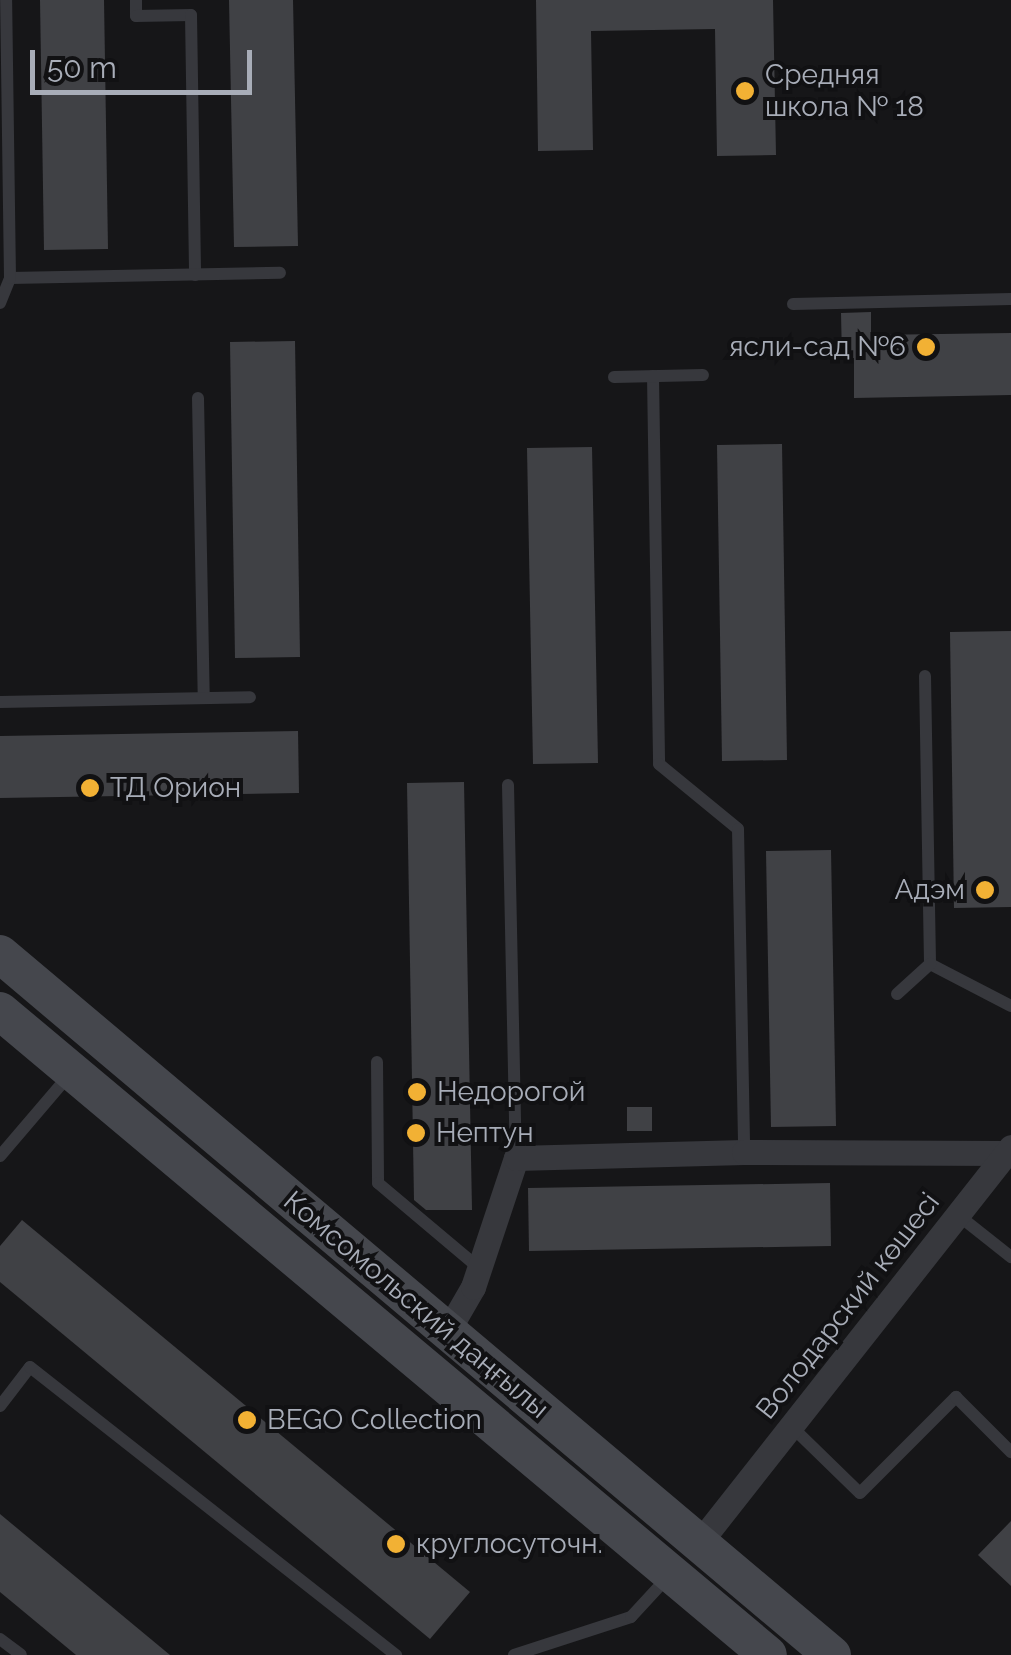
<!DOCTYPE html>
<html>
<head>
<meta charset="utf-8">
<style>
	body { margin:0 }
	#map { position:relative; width:1011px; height:1655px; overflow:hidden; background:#161618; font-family:Raleway,sans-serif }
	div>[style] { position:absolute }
	.building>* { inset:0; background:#404145 }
	.lane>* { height:12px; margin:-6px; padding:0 6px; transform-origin:6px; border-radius:6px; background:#37383d }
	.street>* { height:25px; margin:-12.5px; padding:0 12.5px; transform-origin:12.5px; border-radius:12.5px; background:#37383d }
	.secondary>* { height:38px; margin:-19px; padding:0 19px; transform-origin:19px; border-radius:19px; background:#45474d }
	.dots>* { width:28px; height:28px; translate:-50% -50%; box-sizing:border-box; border:5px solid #111113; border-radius:50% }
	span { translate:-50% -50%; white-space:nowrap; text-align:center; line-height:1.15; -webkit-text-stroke:8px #111113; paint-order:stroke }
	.poi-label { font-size:28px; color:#a8adb8 }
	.left { translate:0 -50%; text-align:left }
	.right { translate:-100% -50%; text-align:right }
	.street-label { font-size:28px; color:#a8adb8 }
	.scale { position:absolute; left:30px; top:50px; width:222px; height:45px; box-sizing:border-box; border:5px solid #a8adb8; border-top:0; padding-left:12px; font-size:30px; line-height:35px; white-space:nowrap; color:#a8adb8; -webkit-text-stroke:8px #111113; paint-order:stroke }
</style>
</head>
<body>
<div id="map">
	<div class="building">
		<div style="clip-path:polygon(40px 0,104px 0,108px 249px,44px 250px)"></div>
		<div style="clip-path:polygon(229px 0,293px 0,298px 246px,234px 247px)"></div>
		<div style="clip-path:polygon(536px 0,773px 0,776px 155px,717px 156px,715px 29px,591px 31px,593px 150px,538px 151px)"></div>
		<div style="clip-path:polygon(871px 312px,871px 335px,1011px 333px,1011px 395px,854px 398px,854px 358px,842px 359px,841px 313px)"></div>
		<div style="clip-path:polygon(295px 341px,300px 657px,235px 658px,230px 342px)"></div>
		<div style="clip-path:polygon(782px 444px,787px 760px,722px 761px,717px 445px)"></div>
		<div style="clip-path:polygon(592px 447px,598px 763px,533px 764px,527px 448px)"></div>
		<div style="clip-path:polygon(1011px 631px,1011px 907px,954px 908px,950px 632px)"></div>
		<div style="clip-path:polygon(298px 731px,299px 793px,0 798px,0 736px)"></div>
		<div style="clip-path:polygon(464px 782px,472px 1210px,426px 1210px,414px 1200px,407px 783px)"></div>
		<div style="clip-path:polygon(831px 850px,836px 1126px,771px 1127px,766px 851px)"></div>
		<div style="clip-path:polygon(627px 1107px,652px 1107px,652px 1131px,627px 1131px)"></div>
		<div style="clip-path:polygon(830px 1183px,831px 1246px,529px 1251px,528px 1188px)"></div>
		<div style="clip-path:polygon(22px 1220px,470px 1592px,430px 1639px,0 1282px,0 1246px)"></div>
		<div style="clip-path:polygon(0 1514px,170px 1655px,76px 1655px,0 1592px)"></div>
		<div style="clip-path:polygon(1011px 1521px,1011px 1586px,978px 1555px)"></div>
	</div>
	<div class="lane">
		<div style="left:136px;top:0;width:16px;rotate:90deg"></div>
		<div style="left:136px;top:16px;width:55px;rotate:-1deg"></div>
		<div style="left:191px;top:15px;width:260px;rotate:89.1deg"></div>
		<div style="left:10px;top:278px;width:270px;rotate:-1.1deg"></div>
		<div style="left:0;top:303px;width:27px;rotate:-68deg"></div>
		<div style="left:10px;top:278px;width:278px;rotate:-90.8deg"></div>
		<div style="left:793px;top:304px;width:218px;rotate:-1.3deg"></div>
		<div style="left:653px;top:376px;width:388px;rotate:89.1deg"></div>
		<div style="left:659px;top:764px;width:102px;rotate:39.4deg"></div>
		<div style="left:738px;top:829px;width:323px;rotate:88.9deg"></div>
		<div style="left:614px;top:377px;width:89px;rotate:-1.3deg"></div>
		<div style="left:198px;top:398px;width:300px;rotate:88.9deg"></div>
		<div style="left:925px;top:676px;width:288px;rotate:89deg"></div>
		<div style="left:930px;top:964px;width:91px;rotate:27.4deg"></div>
		<div style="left:0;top:702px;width:250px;rotate:-1.1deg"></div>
		<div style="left:508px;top:785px;width:373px;rotate:88.8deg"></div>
		<div style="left:897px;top:994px;width:45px;rotate:-42.3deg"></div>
		<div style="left:377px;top:1062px;width:121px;rotate:89.5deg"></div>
		<div style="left:378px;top:1183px;width:133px;rotate:40.1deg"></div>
		<div style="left:0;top:1156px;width:109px;rotate:-49.5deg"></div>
		<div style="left:958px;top:1215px;width:68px;rotate:38.4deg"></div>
		<div style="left:0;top:1406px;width:49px;rotate:-52.4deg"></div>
		<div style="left:30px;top:1367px;width:466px;rotate:38.2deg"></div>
		<div style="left:791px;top:1426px;width:96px;rotate:44.2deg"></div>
		<div style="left:860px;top:1493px;width:136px;rotate:-45deg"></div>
		<div style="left:956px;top:1397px;width:78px;rotate:45deg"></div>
		<div style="left:0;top:1639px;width:26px;rotate:37deg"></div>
		<div style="left:514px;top:1655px;width:123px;rotate:-18deg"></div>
		<div style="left:631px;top:1617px;width:53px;rotate:-47.3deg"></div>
	</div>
	<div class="street">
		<div style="left:447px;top:1332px;width:52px;rotate:-60deg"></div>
		<div style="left:473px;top:1287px;width:136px;rotate:-71.6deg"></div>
		<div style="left:516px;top:1158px;width:228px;rotate:-1.5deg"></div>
		<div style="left:744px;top:1152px;width:262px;rotate:0.2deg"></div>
		<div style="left:699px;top:1543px;width:504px;rotate:-51.77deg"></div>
	</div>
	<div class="secondary">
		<div style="left:0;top:954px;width:1088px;rotate:40.12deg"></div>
		<div style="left:0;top:1011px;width:1002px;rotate:39.98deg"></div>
	</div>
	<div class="dots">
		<div style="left:745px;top:91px;background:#f2b134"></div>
		<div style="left:926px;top:347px;background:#f2b134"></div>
		<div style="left:90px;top:788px;background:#f2b134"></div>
		<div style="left:985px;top:890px;background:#f2b134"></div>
		<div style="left:417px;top:1092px;background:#f2b134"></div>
		<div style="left:416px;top:1133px;background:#f2b134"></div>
		<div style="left:247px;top:1420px;background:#f2b134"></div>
		<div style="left:396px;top:1544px;background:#f2b134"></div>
	</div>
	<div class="poi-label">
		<span class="left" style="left:765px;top:91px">Средняя<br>школа № 18</span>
		<span class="right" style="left:906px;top:347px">ясли-сад №6</span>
		<span class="left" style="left:110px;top:788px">ТД Орион</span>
		<span class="right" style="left:965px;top:890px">Адэм</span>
		<span class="left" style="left:437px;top:1092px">Недорогой</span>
		<span class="left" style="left:436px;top:1133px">Нептун</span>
		<span class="left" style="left:267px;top:1420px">BEGO Collection</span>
		<span class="left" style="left:416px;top:1544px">круглосуточн.</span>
	</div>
	<div class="street-label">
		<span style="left:416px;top:1305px;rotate:40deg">Комсомольский даңғылы</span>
		<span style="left:848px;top:1306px;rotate:-52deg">Володарский көшесі</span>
	</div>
	<div class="scale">50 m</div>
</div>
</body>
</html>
